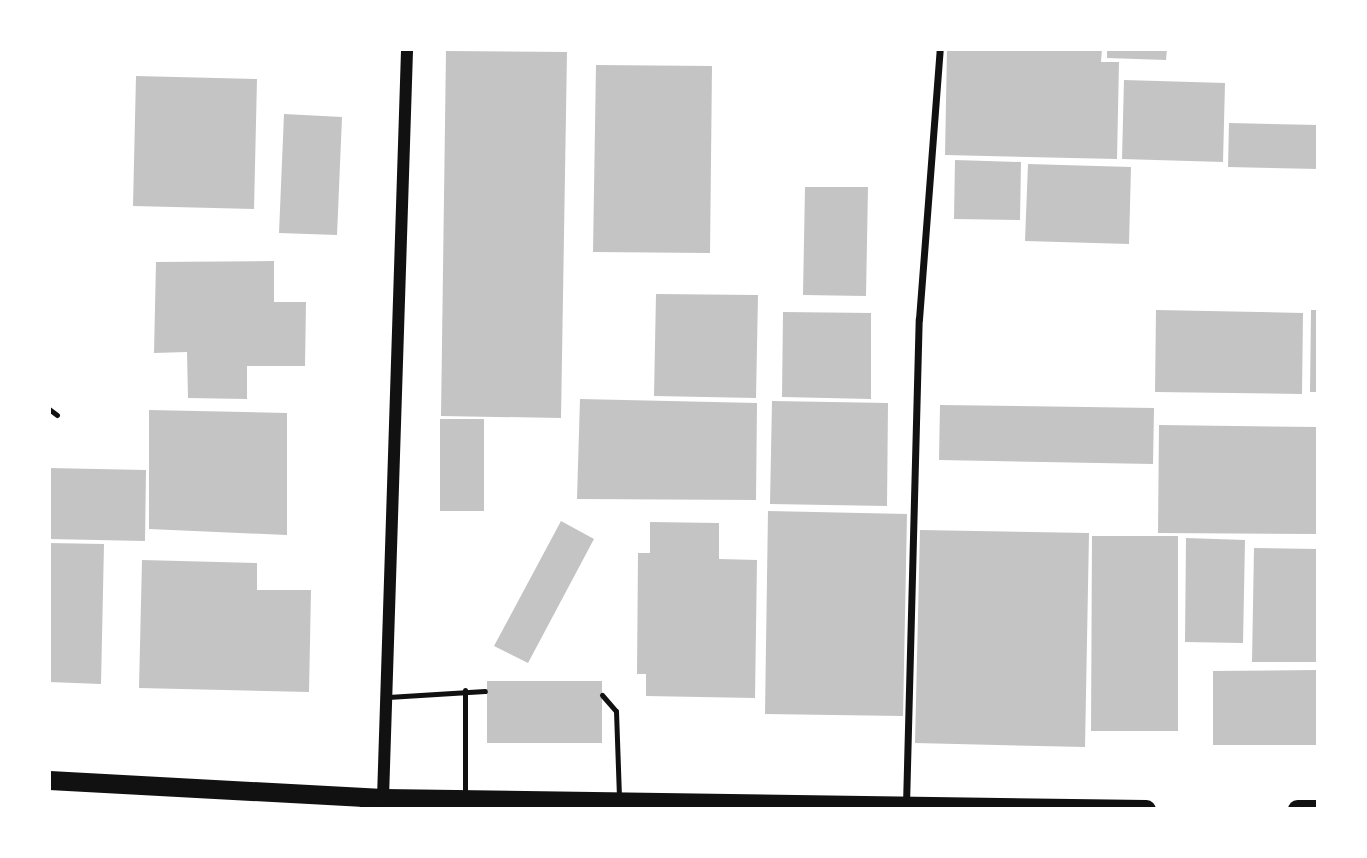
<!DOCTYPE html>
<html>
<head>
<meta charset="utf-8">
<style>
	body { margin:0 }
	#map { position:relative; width:1367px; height:858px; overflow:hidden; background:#fff; font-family:Manrope,sans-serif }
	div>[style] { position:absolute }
	.building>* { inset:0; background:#c4c4c4 }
	.service>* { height:5px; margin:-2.5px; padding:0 2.5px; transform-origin:2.5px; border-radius:2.5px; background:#111 }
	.minor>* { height:7px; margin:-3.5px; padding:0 3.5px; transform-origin:3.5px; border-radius:3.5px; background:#111 }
	.tertiary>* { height:12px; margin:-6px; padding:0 6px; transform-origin:6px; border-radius:6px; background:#111 }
	.trunk>* { height:19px; margin:-9.5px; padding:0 9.5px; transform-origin:9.5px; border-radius:9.5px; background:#111 }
	span { translate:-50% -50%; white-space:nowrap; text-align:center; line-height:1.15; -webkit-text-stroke:7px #fff; paint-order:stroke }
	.frame { position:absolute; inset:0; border:51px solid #fff; pointer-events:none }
</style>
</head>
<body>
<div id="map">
	<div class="building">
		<div style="clip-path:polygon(947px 49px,1102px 49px,1101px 62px,1119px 62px,1117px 159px,945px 155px)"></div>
		<div style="clip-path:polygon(1107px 49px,1167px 49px,1166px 60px,1107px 58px)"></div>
		<div style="clip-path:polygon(446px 51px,567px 52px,561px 418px,441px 416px)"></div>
		<div style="clip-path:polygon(596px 65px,712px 66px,710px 253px,593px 252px)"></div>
		<div style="clip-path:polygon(136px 76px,257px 79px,254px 209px,133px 206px)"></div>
		<div style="clip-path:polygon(1124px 80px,1225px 83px,1223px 162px,1122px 159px)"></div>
		<div style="clip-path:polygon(284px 114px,342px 117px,337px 235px,279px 233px)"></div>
		<div style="clip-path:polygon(1229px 123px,1318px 125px,1318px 169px,1228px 167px)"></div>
		<div style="clip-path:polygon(955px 160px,1021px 162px,1020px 220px,954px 219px)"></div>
		<div style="clip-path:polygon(1028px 164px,1131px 167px,1129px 244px,1025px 241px)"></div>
		<div style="clip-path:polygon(805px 187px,868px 187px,866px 296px,803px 295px)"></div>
		<div style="clip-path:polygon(274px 261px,274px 302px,306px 302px,305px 366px,247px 366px,247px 399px,188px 398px,187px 352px,154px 353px,156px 262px)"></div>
		<div style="clip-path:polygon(656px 294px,758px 295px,756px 398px,654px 396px)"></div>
		<div style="clip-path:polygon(1156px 310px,1303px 313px,1302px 394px,1155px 392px)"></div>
		<div style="clip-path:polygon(1311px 310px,1318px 310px,1318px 392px,1310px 392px)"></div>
		<div style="clip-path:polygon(783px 312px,871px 313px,871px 399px,782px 397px)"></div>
		<div style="clip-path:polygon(580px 399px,757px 403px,756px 500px,577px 499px)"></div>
		<div style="clip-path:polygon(772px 401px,888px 403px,887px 506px,770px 504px)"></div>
		<div style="clip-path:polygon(940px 405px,1154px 408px,1153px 464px,939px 460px)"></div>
		<div style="clip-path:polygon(149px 410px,287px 413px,287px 535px,149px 529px)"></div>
		<div style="clip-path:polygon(440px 419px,484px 419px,484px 511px,440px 511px)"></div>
		<div style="clip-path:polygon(1159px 425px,1318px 427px,1318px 534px,1158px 533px)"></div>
		<div style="clip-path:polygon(49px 468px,146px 470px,145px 541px,49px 539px)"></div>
		<div style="clip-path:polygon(768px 511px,907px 514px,903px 716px,765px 714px)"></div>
		<div style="clip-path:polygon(561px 521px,594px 539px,528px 663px,494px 646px)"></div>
		<div style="clip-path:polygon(650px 522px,719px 523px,719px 559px,757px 560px,755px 698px,646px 696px,646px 674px,637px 674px,638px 553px,650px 553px)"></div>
		<div style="clip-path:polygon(920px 530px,1089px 533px,1085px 747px,915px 743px)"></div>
		<div style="clip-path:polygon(1092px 536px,1178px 536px,1178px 731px,1091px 731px)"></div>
		<div style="clip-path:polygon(1186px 538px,1245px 540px,1243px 643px,1185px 642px)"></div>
		<div style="clip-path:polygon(49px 543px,104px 544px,101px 684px,49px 682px)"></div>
		<div style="clip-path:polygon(1254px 548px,1318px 549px,1318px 662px,1252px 662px)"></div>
		<div style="clip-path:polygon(142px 560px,257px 563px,257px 590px,311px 590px,309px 692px,139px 688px)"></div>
		<div style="clip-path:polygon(1318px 670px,1318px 745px,1213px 745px,1213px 671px)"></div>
		<div style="clip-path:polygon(487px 681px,602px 681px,602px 743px,487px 743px)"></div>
	</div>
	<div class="service">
		<div style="left:49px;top:409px;width:10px;rotate:37deg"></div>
		<div style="left:465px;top:690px;width:105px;rotate:90deg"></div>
		<div style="left:602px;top:695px;width:21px;rotate:49deg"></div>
		<div style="left:616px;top:711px;width:87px;rotate:88deg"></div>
		<div style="left:388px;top:697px;width:97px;rotate:-3.5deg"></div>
	</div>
	<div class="minor">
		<div style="left:906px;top:805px;width:486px;rotate:-88.5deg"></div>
		<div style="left:919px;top:319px;width:271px;rotate:-85.6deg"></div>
	</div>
	<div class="tertiary">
		<div style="left:365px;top:809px;width:21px;rotate:-31deg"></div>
		<div style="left:383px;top:798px;width:749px;rotate:-88.16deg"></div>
	</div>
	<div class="trunk">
		<div style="left:49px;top:780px;width:334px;rotate:3.1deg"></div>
		<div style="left:383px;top:798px;width:763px;rotate:0.83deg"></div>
		<div style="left:1297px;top:809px;width:21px"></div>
	</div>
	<div class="frame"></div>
</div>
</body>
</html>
